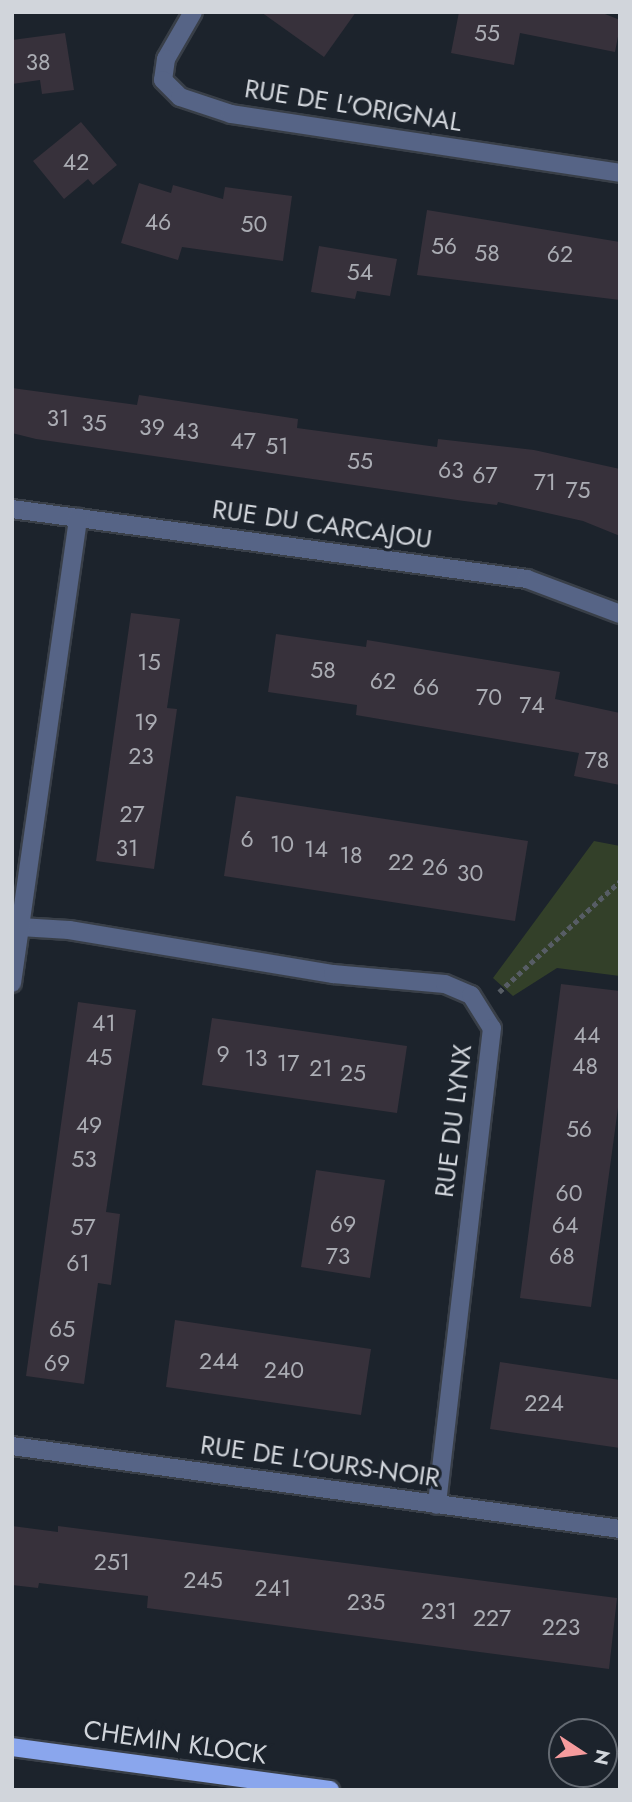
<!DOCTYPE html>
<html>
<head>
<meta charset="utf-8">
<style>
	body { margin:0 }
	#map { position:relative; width:632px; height:1802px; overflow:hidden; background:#1c232c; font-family:Jost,sans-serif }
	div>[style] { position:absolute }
	.green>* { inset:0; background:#334029 }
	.building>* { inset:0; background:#37313b }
	.path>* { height:4.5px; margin-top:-2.25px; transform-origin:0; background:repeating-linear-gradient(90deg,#575d65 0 5px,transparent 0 8.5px) }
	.roads { filter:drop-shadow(2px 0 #393f48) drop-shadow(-2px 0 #393f48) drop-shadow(0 2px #393f48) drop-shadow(0 -2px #393f48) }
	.minor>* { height:18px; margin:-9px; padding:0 9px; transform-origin:9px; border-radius:9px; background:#566486 }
	.major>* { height:18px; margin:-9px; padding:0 9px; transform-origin:9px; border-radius:9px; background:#8aa6ed }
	span { translate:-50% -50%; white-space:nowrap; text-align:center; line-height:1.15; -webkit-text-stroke:6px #1c232c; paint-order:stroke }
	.number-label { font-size:23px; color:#aaacb3 }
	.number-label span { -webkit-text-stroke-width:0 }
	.street-label { font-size:26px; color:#d1d5db }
	.frame { position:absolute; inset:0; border:14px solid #d1d5db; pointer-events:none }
	.north { position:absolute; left:548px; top:1718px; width:70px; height:70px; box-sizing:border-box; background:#1c232c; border:2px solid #646a72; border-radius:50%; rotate:103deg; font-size:19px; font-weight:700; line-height:28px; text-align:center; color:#d1d5db }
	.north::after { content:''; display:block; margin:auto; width:24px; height:32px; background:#f59b9d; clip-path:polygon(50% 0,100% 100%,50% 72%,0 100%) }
</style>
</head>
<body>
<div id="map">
	<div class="green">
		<div style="clip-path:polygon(594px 841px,620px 846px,620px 976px,557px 968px,513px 996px,493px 978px)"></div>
	</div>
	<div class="building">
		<div style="clip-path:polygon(261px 12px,356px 12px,324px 57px)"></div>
		<div style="clip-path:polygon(459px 12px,600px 12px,620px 20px,620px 26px,615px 52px,520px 33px,514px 65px,451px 53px)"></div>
		<div style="clip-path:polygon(65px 33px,74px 90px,42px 94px,40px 80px,12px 84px,12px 40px)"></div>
		<div style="clip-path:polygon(81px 122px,117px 165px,93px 185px,88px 179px,64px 199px,33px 161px)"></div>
		<div style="clip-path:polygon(139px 183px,171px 193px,173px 185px,223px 199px,225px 187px,292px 196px,283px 261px,182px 247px,178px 260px,121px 243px)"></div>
		<div style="clip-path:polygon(427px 210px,620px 242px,620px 300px,417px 275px)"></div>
		<div style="clip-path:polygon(319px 246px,397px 259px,390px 296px,357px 291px,355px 299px,311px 292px)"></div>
		<div style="clip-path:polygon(12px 388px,137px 405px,139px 395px,298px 419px,297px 428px,437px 447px,438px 439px,534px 450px,620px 469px,620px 536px,583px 521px,498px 502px,497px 505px,464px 501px,36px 439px,12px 433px)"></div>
		<div style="clip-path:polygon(131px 613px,180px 619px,167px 708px,177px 709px,154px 869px,96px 861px)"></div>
		<div style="clip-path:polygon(276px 634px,366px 647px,367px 640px,560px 672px,555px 699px,620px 713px,620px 785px,574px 776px,579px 753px,356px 715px,357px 705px,268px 692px)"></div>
		<div style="clip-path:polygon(236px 796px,528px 841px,515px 921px,224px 876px)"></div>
		<div style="clip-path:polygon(561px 984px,620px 991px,620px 1093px,591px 1307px,520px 1298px)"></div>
		<div style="clip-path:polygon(78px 1002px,136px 1010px,106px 1212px,120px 1214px,111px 1285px,98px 1283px,84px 1384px,26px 1376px)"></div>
		<div style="clip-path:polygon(212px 1018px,407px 1046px,397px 1113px,202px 1085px)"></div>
		<div style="clip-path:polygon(316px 1170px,385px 1180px,370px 1278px,301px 1267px)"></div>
		<div style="clip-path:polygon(175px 1320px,371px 1349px,361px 1415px,166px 1387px)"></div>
		<div style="clip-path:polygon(500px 1362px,620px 1380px,620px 1448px,490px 1429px)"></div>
		<div style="clip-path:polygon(12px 1526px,58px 1532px,58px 1526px,617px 1598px,609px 1669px,147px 1608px,148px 1596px,39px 1583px,38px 1588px,12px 1585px)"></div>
	</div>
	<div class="path">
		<div style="left:499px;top:992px;width:164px;rotate:-42.5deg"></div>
	</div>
	<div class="roads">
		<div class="minor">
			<div style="left:193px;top:12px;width:54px;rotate:119.9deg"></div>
			<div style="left:166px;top:59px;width:21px;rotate:98deg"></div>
			<div style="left:163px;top:80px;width:24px;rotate:45deg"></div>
			<div style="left:180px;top:97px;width:54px;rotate:18.4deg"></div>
			<div style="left:231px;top:114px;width:393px;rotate:8.6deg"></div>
			<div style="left:12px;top:509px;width:520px;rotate:7.74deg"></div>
			<div style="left:527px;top:579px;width:99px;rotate:20.6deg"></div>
			<div style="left:20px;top:927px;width:49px;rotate:3.5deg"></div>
			<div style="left:69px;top:930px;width:268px;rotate:9.5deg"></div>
			<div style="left:333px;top:974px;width:112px;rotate:5.1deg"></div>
			<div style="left:445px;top:984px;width:28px;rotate:23deg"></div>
			<div style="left:471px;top:995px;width:39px;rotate:58deg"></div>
			<div style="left:492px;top:1028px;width:480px;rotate:96.6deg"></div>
			<div style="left:12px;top:983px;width:470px;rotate:-81.9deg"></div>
			<div style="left:12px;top:1446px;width:614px;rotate:7.77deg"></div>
		</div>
		<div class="major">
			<div style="left:12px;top:1747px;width:321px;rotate:7.7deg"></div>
		</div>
	</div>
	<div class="number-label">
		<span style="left:487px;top:33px">55</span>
		<span style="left:38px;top:62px">38</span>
		<span style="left:76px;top:162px">42</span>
		<span style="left:158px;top:222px">46</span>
		<span style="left:254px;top:224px">50</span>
		<span style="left:444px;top:246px">56</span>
		<span style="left:487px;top:253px">58</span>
		<span style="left:560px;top:254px">62</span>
		<span style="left:360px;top:272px">54</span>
		<span style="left:58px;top:418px">31</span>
		<span style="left:94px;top:423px">35</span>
		<span style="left:152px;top:427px">39</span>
		<span style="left:186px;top:431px">43</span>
		<span style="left:243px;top:441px">47</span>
		<span style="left:277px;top:446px">51</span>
		<span style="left:360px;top:461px">55</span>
		<span style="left:451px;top:470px">63</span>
		<span style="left:485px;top:475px">67</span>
		<span style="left:545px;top:482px">71</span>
		<span style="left:578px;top:490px">75</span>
		<span style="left:149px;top:662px">15</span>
		<span style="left:323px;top:670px">58</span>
		<span style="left:383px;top:681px">62</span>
		<span style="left:426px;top:687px">66</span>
		<span style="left:489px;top:697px">70</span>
		<span style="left:532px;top:705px">74</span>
		<span style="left:146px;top:722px">19</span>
		<span style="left:141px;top:756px">23</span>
		<span style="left:597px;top:760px">78</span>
		<span style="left:132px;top:814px">27</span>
		<span style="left:247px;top:839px">6</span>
		<span style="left:282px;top:844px">10</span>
		<span style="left:127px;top:848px">31</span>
		<span style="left:316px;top:849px">14</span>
		<span style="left:351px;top:855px">18</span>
		<span style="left:401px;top:862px">22</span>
		<span style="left:435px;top:867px">26</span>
		<span style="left:470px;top:873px">30</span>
		<span style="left:104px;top:1023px">41</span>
		<span style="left:587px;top:1035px">44</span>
		<span style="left:223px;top:1054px">9</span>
		<span style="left:99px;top:1057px">45</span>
		<span style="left:256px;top:1058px">13</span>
		<span style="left:288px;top:1063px">17</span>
		<span style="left:585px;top:1066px">48</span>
		<span style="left:321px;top:1068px">21</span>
		<span style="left:353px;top:1073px">25</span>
		<span style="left:89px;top:1125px">49</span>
		<span style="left:579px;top:1129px">56</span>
		<span style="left:84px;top:1159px">53</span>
		<span style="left:569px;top:1193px">60</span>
		<span style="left:343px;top:1224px">69</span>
		<span style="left:565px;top:1225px">64</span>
		<span style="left:83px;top:1227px">57</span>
		<span style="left:338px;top:1256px">73</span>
		<span style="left:562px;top:1256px">68</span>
		<span style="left:78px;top:1263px">61</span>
		<span style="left:62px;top:1329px">65</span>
		<span style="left:219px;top:1361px">244</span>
		<span style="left:57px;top:1363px">69</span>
		<span style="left:284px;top:1370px">240</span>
		<span style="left:544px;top:1403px">224</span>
		<span style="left:112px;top:1562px">251</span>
		<span style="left:203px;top:1580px">245</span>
		<span style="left:273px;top:1588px">241</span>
		<span style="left:366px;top:1602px">235</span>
		<span style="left:439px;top:1611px">231</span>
		<span style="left:492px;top:1618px">227</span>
		<span style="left:561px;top:1627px">223</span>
	</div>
	<div class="street-label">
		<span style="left:353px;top:106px;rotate:9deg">RUE DE L'ORIGNAL</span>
		<span style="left:322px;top:525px;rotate:8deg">RUE DU CARCAJOU</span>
		<span style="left:454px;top:1121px;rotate:-83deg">RUE DU LYNX</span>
		<span style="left:320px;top:1462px;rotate:8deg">RUE DE L'OURS-NOIR</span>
		<span style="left:175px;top:1743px;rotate:8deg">CHEMIN KLOCK</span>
	</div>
	<div class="frame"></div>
	<div class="north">N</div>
</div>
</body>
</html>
